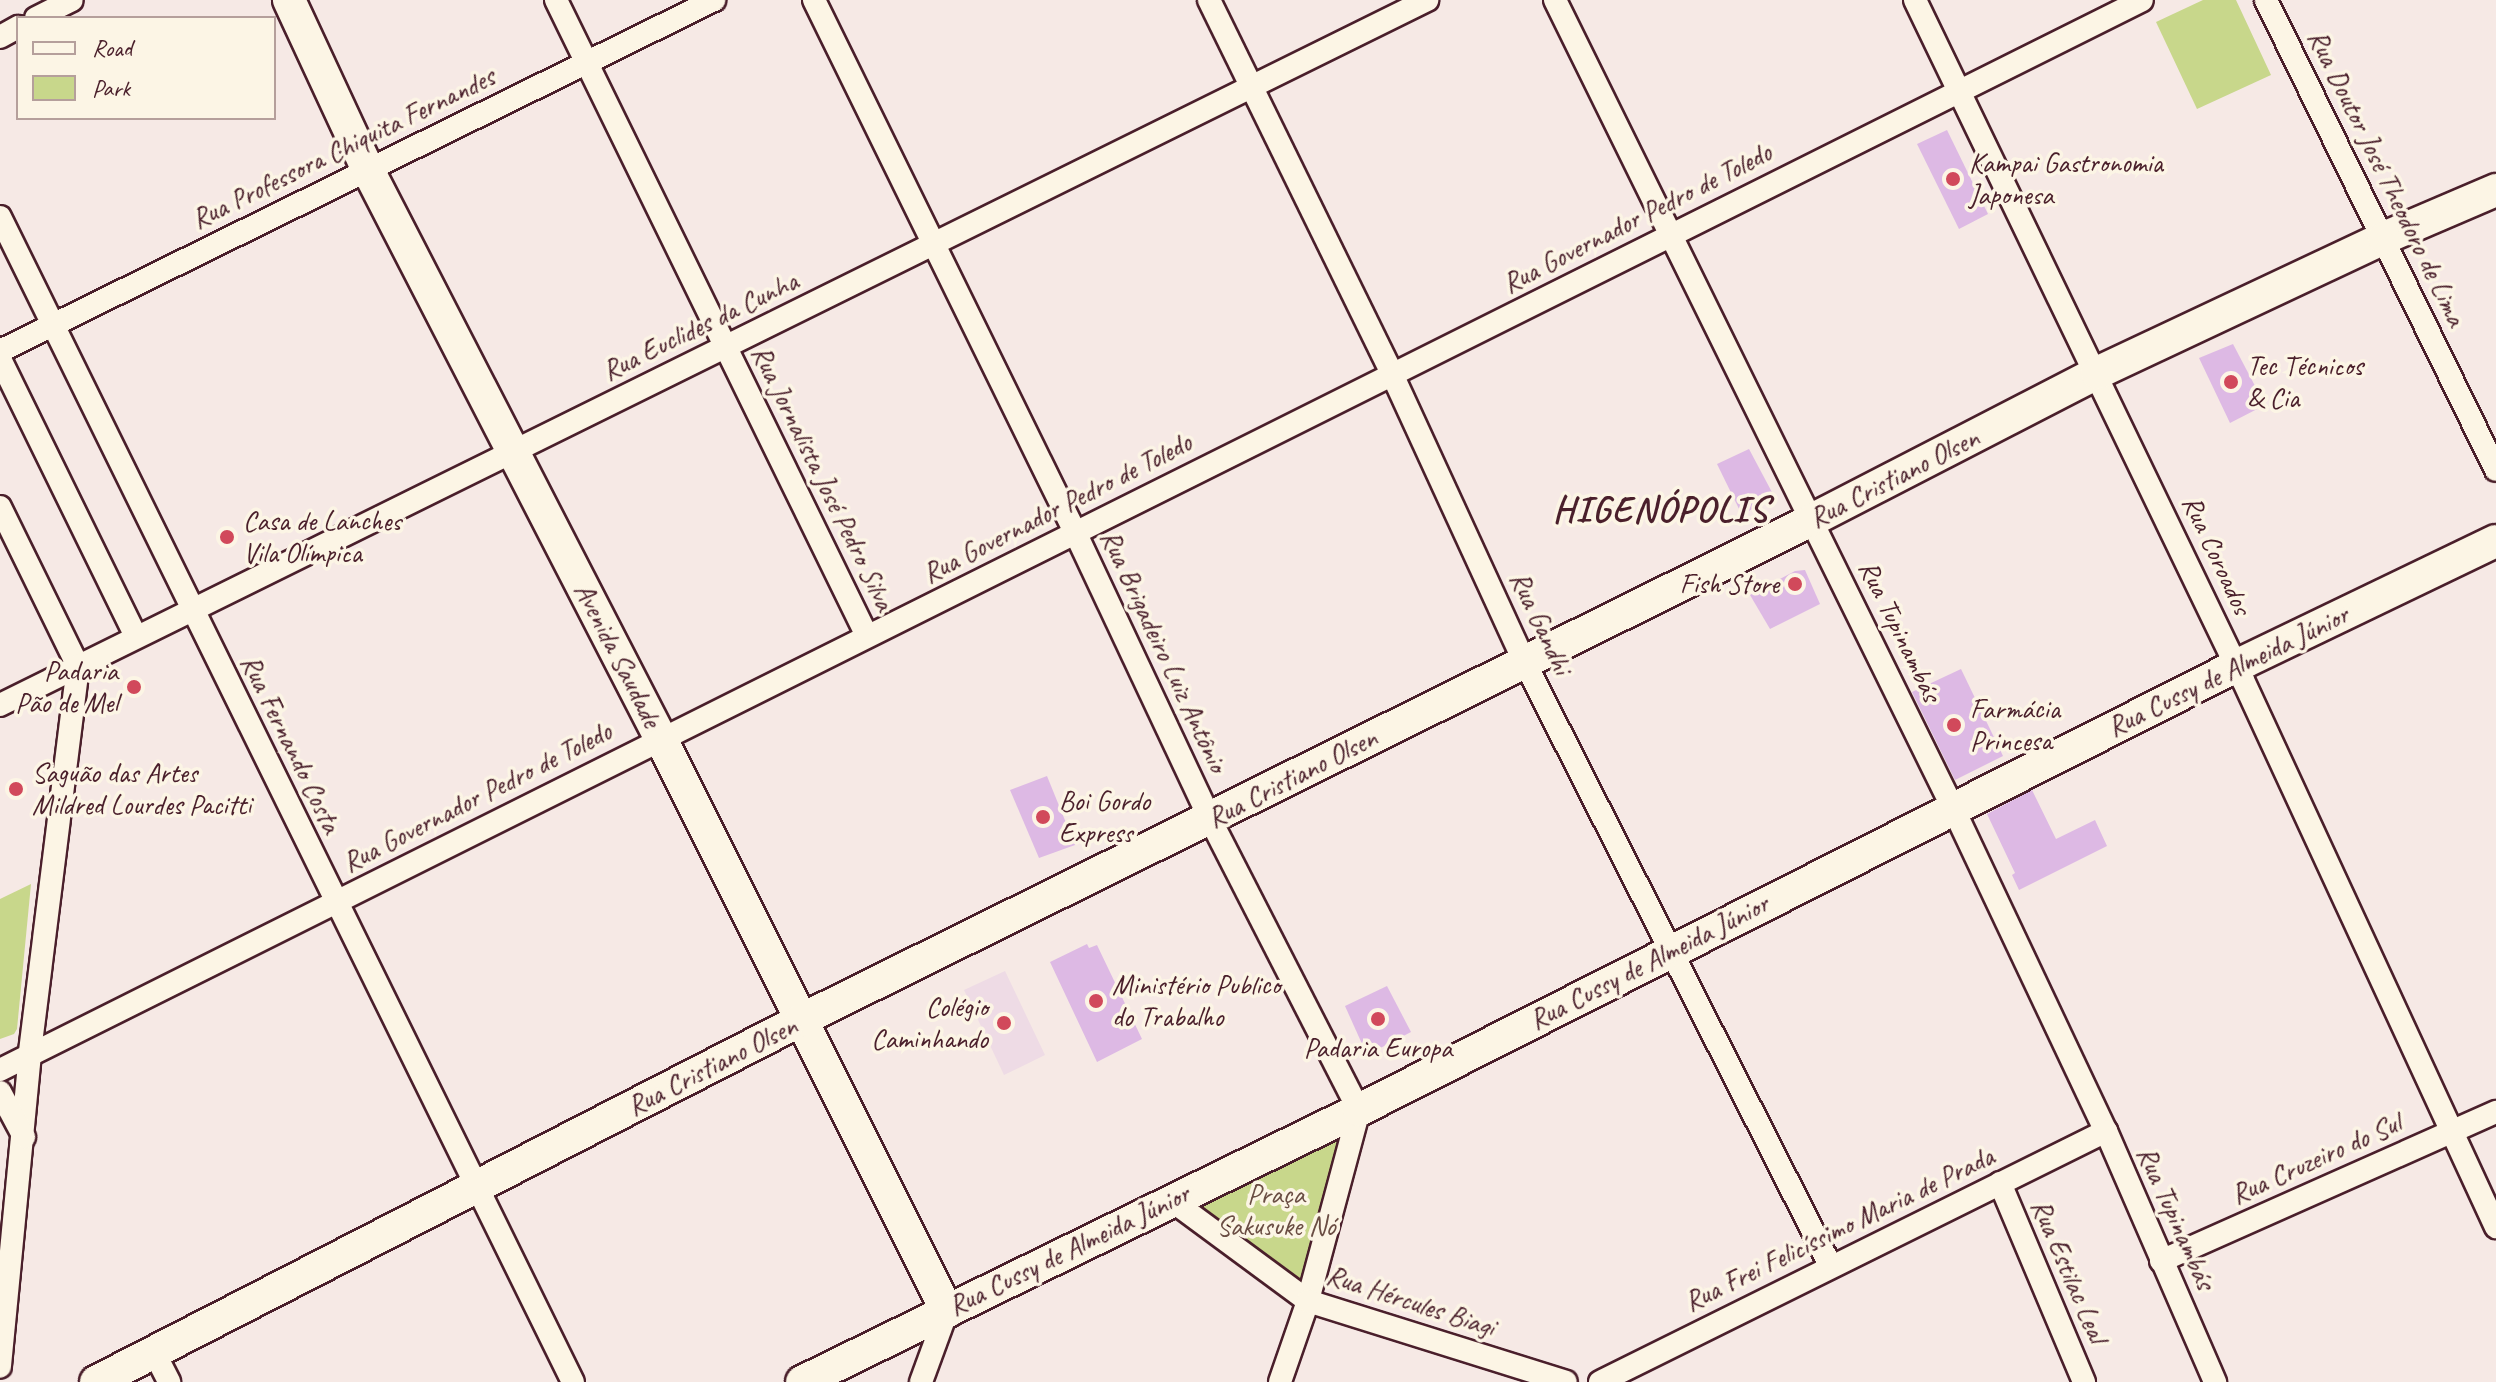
<!DOCTYPE html>
<html>
<head>
<meta charset="utf-8">
<style>
	body { margin:0 }
	#map { position:relative; width:2496px; height:1382px; overflow:hidden; background:#f6e9e5; font-family:Caveat,sans-serif }
	div>[style] { position:absolute }
	.built>* { inset:0; background:#eedbe5 }
	.green>* { inset:0; background:#c8d78b }
	.building>* { inset:0; background:#ddb9e4 }
	.roads { filter:drop-shadow(2px 0 #4a1f2b) drop-shadow(-2px 0 #4a1f2b) drop-shadow(0 2px #4a1f2b) drop-shadow(0 -2px #4a1f2b) }
	.street>* { height:22px; margin:-11px; padding:0 11px; transform-origin:11px; border-radius:11px; background:#fcf5e5 }
	.secondary>* { height:32px; margin:-16px; padding:0 16px; transform-origin:16px; border-radius:16px; background:#fcf5e5 }
	.dots>* { width:22px; height:22px; translate:-50% -50%; box-sizing:border-box; border:4px solid #fcf5e5; border-radius:50% }
	span { translate:-50% -50%; white-space:nowrap; text-align:center; line-height:1.15; -webkit-text-stroke:7px #fcf5e5; paint-order:stroke }
	.street-label { font-size:28px; color:#4a1f2b }
	.poi-label { font-size:28px; color:#4a1f2b }
	.left { translate:0 -50%; text-align:left }
	.right { translate:-100% -50%; text-align:right }
	.park-label { font-size:28px; color:#6a4d43 }
	.district-label { font-size:36px; color:#4a1f2b; font-weight:700; letter-spacing:2px }
	.legend { position:absolute; left:16px; top:16px; width:260px; height:104px; box-sizing:border-box; background:#fcf5e5; border:2px solid #b59f9b; margin:0; padding:10px 14px; list-style:none; font-size:24px; color:#4a1f2b }
	.legend li { display:flex; align-items:center; gap:16px; height:40px }
	.legend b { width:40px; border:2px solid #b59f9b }
</style>
</head>
<body>
<div id="map">
	<div class="built">
		<div style="clip-path:polygon(1005px 971px,1045px 1055px,1004px 1075px,964px 990px)"></div>
	</div>
	<div class="green">
		<div style="clip-path:polygon(2203px 0,2236px 0,2271px 75px,2197px 109px,2156px 22px)"></div>
		<div style="clip-path:polygon(31px 884px,17px 1029px,14px 1034px,0 1039px,0 899px)"></div>
		<div style="clip-path:polygon(1356px 1114px,1305px 1297px,1177px 1200px)"></div>
	</div>
	<div class="building">
		<div style="clip-path:polygon(1947px 130px,1988px 214px,1959px 229px,1917px 144px)"></div>
		<div style="clip-path:polygon(2233px 344px,2265px 405px,2230px 423px,2199px 358px)"></div>
		<div style="clip-path:polygon(1749px 449px,1774px 496px,1742px 515px,1717px 464px)"></div>
		<div style="clip-path:polygon(1805px 570px,1820px 604px,1770px 629px,1750px 595px,1795px 571px)"></div>
		<div style="clip-path:polygon(1961px 669px,2003px 756px,1955px 780px,1912px 692px)"></div>
		<div style="clip-path:polygon(1047px 776px,1075px 845px,1039px 858px,1010px 790px)"></div>
		<div style="clip-path:polygon(2032px 790px,2056px 839px,2095px 820px,2107px 846px,2019px 890px,2012px 875px,2015px 873px,1987px 814px)"></div>
		<div style="clip-path:polygon(1087px 944px,1089px 948px,1097px 945px,1142px 1039px,1097px 1062px,1050px 962px)"></div>
		<div style="clip-path:polygon(1387px 986px,1411px 1032px,1367px 1055px,1345px 1006px)"></div>
	</div>
	<div class="roads">
		<div class="street">
			<div style="left:556px;top:0;width:708px;rotate:63.94deg"></div>
			<div style="left:814px;top:0;width:593px;rotate:63.87deg"></div>
			<div style="left:1075px;top:532px;width:317px;rotate:64.8deg"></div>
			<div style="left:1210px;top:819px;width:327px;rotate:62.9deg"></div>
			<div style="left:1359px;top:1110px;width:198px;rotate:105deg"></div>
			<div style="left:1308px;top:1301px;width:86px;rotate:109.1deg"></div>
			<div style="left:1209px;top:0;width:416px;rotate:63.9deg"></div>
			<div style="left:1392px;top:374px;width:316px;rotate:65.3deg"></div>
			<div style="left:1524px;top:661px;width:677px;rotate:63.13deg"></div>
			<div style="left:1555px;top:0;width:901px;rotate:63.78deg"></div>
			<div style="left:1953px;top:808px;width:357px;rotate:64.7deg"></div>
			<div style="left:2106px;top:1131px;width:274px;rotate:66.5deg"></div>
			<div style="left:1915px;top:0;width:755px;rotate:64.25deg"></div>
			<div style="left:2243px;top:680px;width:603px;rotate:65.18deg"></div>
			<div style="left:2266px;top:0;width:523px;rotate:63.92deg"></div>
			<div style="left:36px;top:18px;width:40px;rotate:-26.6deg"></div>
			<div style="left:0;top:37px;width:21px;rotate:-29deg"></div>
			<div style="left:0;top:217px;width:1298px;rotate:63.81deg"></div>
			<div style="left:0;top:351px;width:796px;rotate:-26.18deg"></div>
			<div style="left:0;top:359px;width:309px;rotate:63.9deg"></div>
			<div style="left:0;top:507px;width:177px;rotate:63.9deg"></div>
			<div style="left:78px;top:666px;width:391px;rotate:97.1deg"></div>
			<div style="left:30px;top:1054px;width:314px;rotate:95.5deg"></div>
			<div style="left:0;top:705px;width:1592px;rotate:-26.29deg"></div>
			<div style="left:0;top:1070px;width:2394px;rotate:-26.54deg"></div>
			<div style="left:0;top:1092px;width:51px;rotate:61.9deg"></div>
			<div style="left:2000px;top:1183px;width:216px;rotate:67.1deg"></div>
			<div style="left:1171px;top:1200px;width:170px;rotate:36.4deg"></div>
			<div style="left:1308px;top:1301px;width:270px;rotate:17.4deg"></div>
			<div style="left:2161px;top:1261px;width:367px;rotate:-24deg"></div>
			<div style="left:154px;top:1352px;width:34px;rotate:63deg"></div>
			<div style="left:921px;top:1382px;width:76px;rotate:-69.9deg"></div>
			<div style="left:1600px;top:1382px;width:565px;rotate:-26.38deg"></div>
		</div>
		<div class="secondary">
			<div style="left:289px;top:0;width:185px;rotate:65.1deg"></div>
			<div style="left:367px;top:168px;width:642px;rotate:62.76deg"></div>
			<div style="left:661px;top:739px;width:640px;rotate:63.43deg"></div>
			<div style="left:96px;top:1382px;width:793px;rotate:-27.18deg"></div>
			<div style="left:801px;top:1020px;width:1128px;rotate:-26.32deg"></div>
			<div style="left:1812px;top:520px;width:321px;rotate:-27.3deg"></div>
			<div style="left:2097px;top:373px;width:317px;rotate:-25.2deg"></div>
			<div style="left:2384px;top:238px;width:122px;rotate:-23.2deg"></div>
			<div style="left:802px;top:1382px;width:620px;rotate:-26.03deg"></div>
			<div style="left:1359px;top:1110px;width:983px;rotate:-26.85deg"></div>
			<div style="left:2236px;top:666px;width:288px;rotate:-25.7deg"></div>
		</div>
	</div>
	<div class="dots">
		<div style="left:1953px;top:179px;background:#d1495b"></div>
		<div style="left:2231px;top:382px;background:#d1495b"></div>
		<div style="left:227px;top:537px;background:#d1495b"></div>
		<div style="left:1795px;top:584px;background:#d1495b"></div>
		<div style="left:134px;top:687px;background:#d1495b"></div>
		<div style="left:1954px;top:725px;background:#d1495b"></div>
		<div style="left:16px;top:789px;background:#d1495b"></div>
		<div style="left:1043px;top:817px;background:#d1495b"></div>
		<div style="left:1096px;top:1001px;background:#d1495b"></div>
		<div style="left:1378px;top:1019px;background:#d1495b"></div>
		<div style="left:1004px;top:1023px;background:#d1495b"></div>
	</div>
	<div class="street-label">
		<span style="left:343px;top:148px;rotate:-26deg">Rua Professora Chiquita Fernandes</span>
		<span style="left:2387px;top:178px;rotate:64deg">Rua Doutor José Theodoro de Lima</span>
		<span style="left:1637px;top:218px;rotate:-27deg">Rua Governador Pedro de Toledo</span>
		<span style="left:700px;top:326px;rotate:-26deg">Rua Euclides da Cunha</span>
		<span style="left:823px;top:478px;rotate:64deg">Rua Jornalista José Pedro Silva</span>
		<span style="left:1894px;top:478px;rotate:-27deg">Rua Cristiano Olsen</span>
		<span style="left:1057px;top:508px;rotate:-27deg">Rua Governador Pedro de Toledo</span>
		<span style="left:2217px;top:555px;rotate:65deg">Rua Coroados</span>
		<span style="left:1541px;top:623px;rotate:65deg">Rua Gandhi</span>
		<span style="left:1900px;top:631px;rotate:64deg">Rua Tupinambás</span>
		<span style="left:1164px;top:651px;rotate:65deg">Rua Brigadeiro Luiz Antônio</span>
		<span style="left:618px;top:655px;rotate:63deg">Avenida Saudade</span>
		<span style="left:2228px;top:671px;rotate:-26deg">Rua Cussy de Almeida Júnior</span>
		<span style="left:291px;top:744px;rotate:64deg">Rua Fernando Costa</span>
		<span style="left:1292px;top:778px;rotate:-27deg">Rua Cristiano Olsen</span>
		<span style="left:477px;top:797px;rotate:-27deg">Rua Governador Pedro de Toledo</span>
		<span style="left:1649px;top:962px;rotate:-27deg">Rua Cussy de Almeida Júnior</span>
		<span style="left:712px;top:1066px;rotate:-27deg">Rua Cristiano Olsen</span>
		<span style="left:2316px;top:1159px;rotate:-24deg">Rua Cruzeiro do Sul</span>
		<span style="left:2176px;top:1218px;rotate:66deg">Rua Tupinambás</span>
		<span style="left:1839px;top:1229px;rotate:-26deg">Rua Frei Felicíssimo Maria de Prada</span>
		<span style="left:1069px;top:1250px;rotate:-26deg">Rua Cussy de Almeida Júnior</span>
		<span style="left:2069px;top:1271px;rotate:67deg">Rua Estilac Leal</span>
		<span style="left:1411px;top:1301px;rotate:18deg">Rua Hércules Biagi</span>
	</div>
	<div class="poi-label">
		<span class="left" style="left:1969px;top:179px">Kampai Gastronomia<br>Japonesa</span>
		<span class="left" style="left:2247px;top:382px">Tec Técnicos<br>&amp; Cia</span>
		<span class="left" style="left:243px;top:537px">Casa de Lanches<br>Vila Olímpica</span>
		<span class="right" style="left:1779px;top:584px">Fish Store</span>
		<span class="right" style="left:118px;top:687px">Padaria<br>Pão de Mel</span>
		<span class="left" style="left:1970px;top:725px">Farmácia<br>Princesa</span>
		<span class="left" style="left:32px;top:789px">Saguão das Artes<br>Mildred Lourdes Pacitti</span>
		<span class="left" style="left:1059px;top:817px">Boi Gordo<br>Express</span>
		<span class="left" style="left:1112px;top:1001px">Ministério Publico<br>do Trabalho</span>
		<span class="right" style="left:988px;top:1023px">Colégio<br>Caminhando</span>
		<span style="left:1378px;top:1048px">Padaria Europa</span>
	</div>
	<div class="park-label">
		<span style="left:1276px;top:1210px">Praça<br>Sakusuke Nó</span>
	</div>
	<div class="district-label">
		<span style="left:1661px;top:510px">HIGENÓPOLIS</span>
	</div>
	<ul class="legend">
	<li><b style="height:10px;background:#fcf5e5"></b>Road</li>
	<li><b style="height:22px;background:#c8d78b"></b>Park</li>
	</ul>
</div>
</body>
</html>
